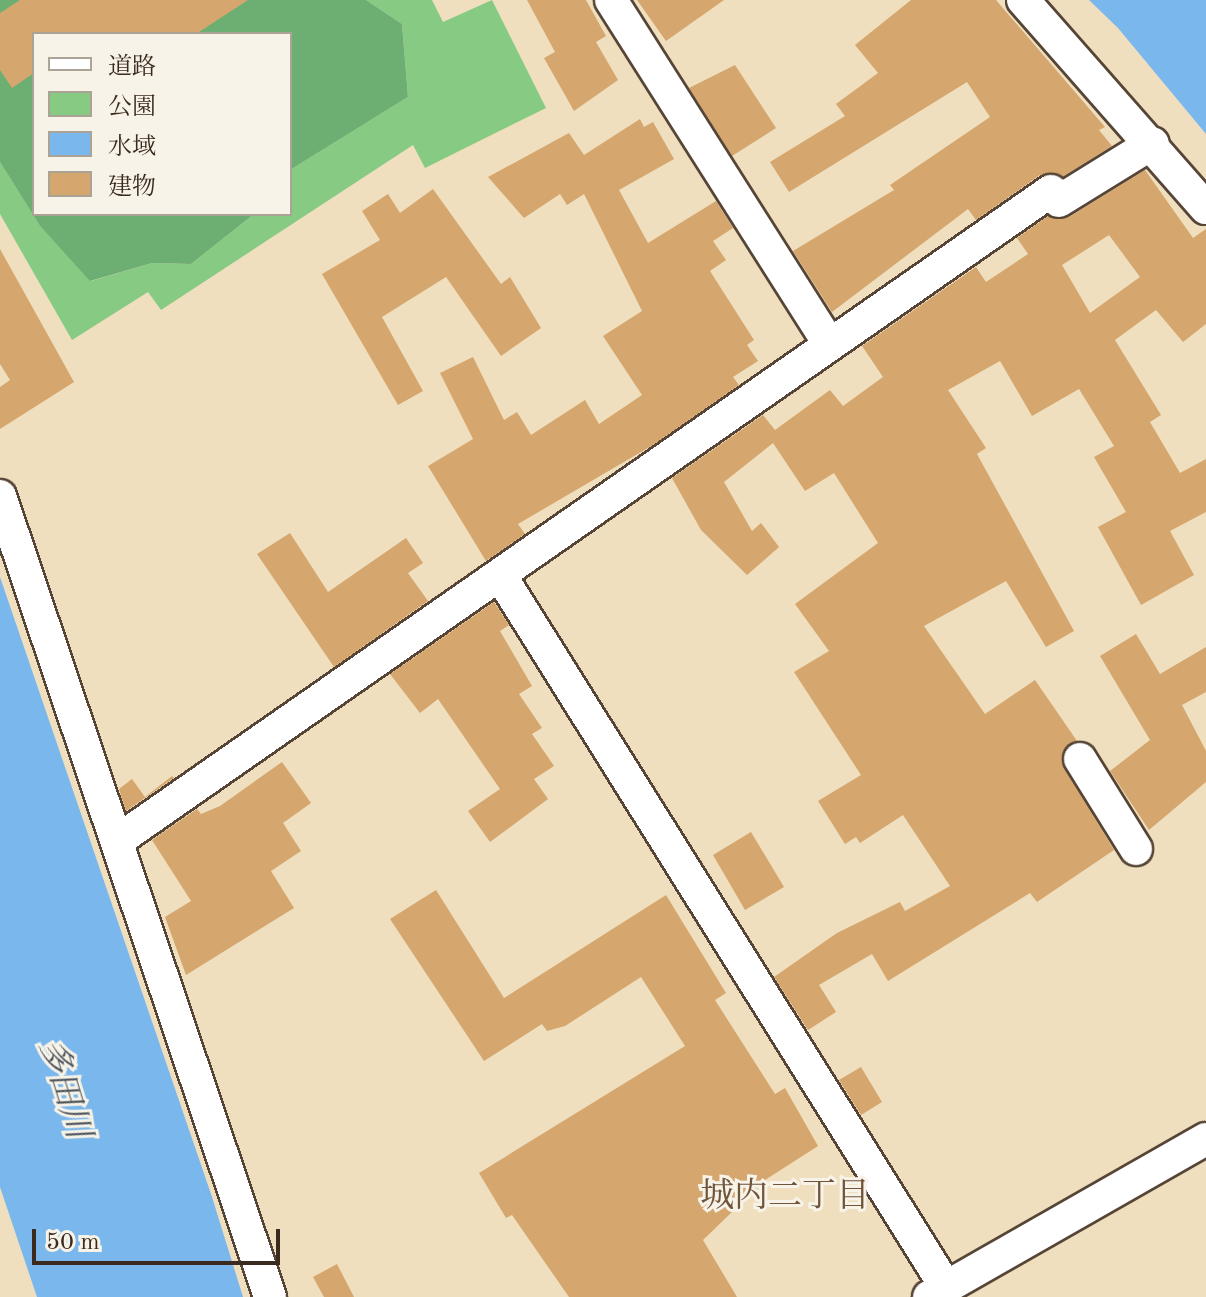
<!DOCTYPE html>
<html>
<head>
<meta charset="utf-8">
<style>
	body { margin:0 }
	#map { position:relative; width:1206px; height:1297px; overflow:hidden; background:#efdfbe; font-family:"Old Standard TT","Noto Serif JP",serif }
	div>[style] { position:absolute }
	.green>* { inset:0; background:#87ca84 }
	.forest>* { inset:0; background:#6dae72 }
	.water>* { inset:0; background:#79b7ec }
	.building>* { inset:0; background:#d5a66d }
	.roads { filter:drop-shadow(2px 0 #564536) drop-shadow(-2px 0 #564536) drop-shadow(0 2px #564536) drop-shadow(0 -2px #564536) }
	.street>* { height:32px; margin:-16px; padding:0 16px; transform-origin:16px; border-radius:16px; background:#fff }
	span { translate:-50% -50%; white-space:nowrap; text-align:center; line-height:1.15; -webkit-text-stroke:6px #f7f3e8; paint-order:stroke }
	.water-label { font-size:34px; color:#4e545c; font-style:italic }
	.neighbourhood-label { font-size:34px; color:#71553a }
	.legend { position:absolute; left:32px; top:32px; width:260px; height:184px; box-sizing:border-box; background:#f7f3e8; border:2px solid #aca397; margin:0; padding:10px 14px; list-style:none; font-size:24px; color:#3b2a1e }
	.legend li { display:flex; align-items:center; gap:16px; height:40px }
	.legend b { width:40px; border:2px solid #aca397 }
	.scale { position:absolute; left:32px; top:1229px; width:248px; height:36px; box-sizing:border-box; border:4px solid #3b2a1e; border-top:0; padding-left:10px; font-size:24px; line-height:28px; white-space:nowrap; color:#3b2a1e; -webkit-text-stroke:6px #f7f3e8; paint-order:stroke }
</style>
</head>
<body>
<div id="map">
	<div class="green">
		<div style="clip-path:polygon(366px 0,432px 0,443px 22px,492px 0,546px 108px,425px 168px,413px 145px,161px 310px,148px 292px,72px 340px,0 214px,0 162px,40px 226px,91px 281px,152px 263px,191px 264px,254px 214px,290px 214px,290px 170px,408px 97px,402px 24px)"></div>
	</div>
	<div class="forest">
		<div style="clip-path:polygon(0 0,366px 0,402px 24px,408px 97px,290px 170px,290px 34px,34px 34px,34px 214px,254px 214px,191px 264px,152px 263px,90px 281px,40px 226px,0 162px)"></div>
	</div>
	<div class="water">
		<div style="clip-path:polygon(1089px 0,1206px 0,1206px 134px,1118px 28px)"></div>
		<div style="clip-path:polygon(0 577px,212px 1197px,243px 1297px,37px 1297px,0 1187px)"></div>
	</div>
	<div class="building">
		<div style="clip-path:polygon(20px 0,248px 0,196px 34px,34px 34px,34px 73px,12px 88px,0 70px,0 13px)"></div>
		<div style="clip-path:polygon(527px 0,586px 0,606px 36px,596px 42px,618px 80px,574px 111px,544px 58px,555px 52px)"></div>
		<div style="clip-path:polygon(637px 0,724px 0,666px 41px)"></div>
		<div style="clip-path:polygon(911px 0,996px 0,1105px 127px,1099px 130px,1112px 146px,1062px 177px,1040px 175px,976px 220px,968px 209px,832px 312px,793px 251px,894px 190px,890px 185px,990px 117px,967px 82px,789px 192px,770px 162px,845px 116px,836px 104px,878px 73px,855px 45px)"></div>
		<div style="clip-path:polygon(735px 65px,776px 128px,732px 156px,689px 88px)"></div>
		<div style="clip-path:polygon(640px 119px,644px 127px,653px 122px,674px 159px,619px 190px,648px 243px,716px 201px,733px 228px,713px 241px,726px 260px,710px 271px,754px 340px,747px 345px,758px 361px,733px 377px,739px 385px,653px 445px,518px 524px,525px 534px,486px 561px,428px 466px,473px 439px,440px 373px,473px 357px,504px 420px,517px 412px,531px 435px,585px 400px,599px 424px,642px 395px,603px 336px,642px 311px,584px 194px,567px 205px,560px 194px,524px 218px,488px 177px,569px 133px,584px 155px)"></div>
		<div style="clip-path:polygon(evenodd,1145px 170px,1193px 238px,1206px 229px,1206px 324px,1183px 342px,1156px 310px,1115px 340px,1161px 415px,1150px 422px,1180px 473px,1206px 459px,1206px 512px,1170px 531px,1194px 575px,1141px 605px,1098px 527px,1126px 512px,1094px 457px,1114px 446px,1079px 389px,1032px 416px,1000px 361px,948px 390px,986px 448px,977px 454px,1074px 631px,1046px 647px,1006px 581px,924px 626px,985px 714px,1035px 680px,1077px 741px,1063px 751px,1064px 768px,1114px 850px,1037px 902px,1030px 893px,888px 981px,872px 954px,819px 985px,836px 1012px,808px 1030px,774px 977px,837px 933px,900px 902px,905px 911px,950px 886px,903px 815px,860px 843px,856px 837px,845px 844px,818px 801px,861px 775px,794px 672px,829px 651px,795px 604px,878px 543px,834px 473px,805px 491px,773px 443px,724px 482px,752px 531px,761px 523px,779px 547px,747px 575px,701px 530px,672px 478px,763px 415px,775px 430px,830px 390px,843px 406px,883px 377px,862px 346px,976px 267px,986px 282px,1028px 254px,1017px 238px,1048px 216px,1069px 217px,1145px 170px,1109px 235px,1140px 277px,1090px 313px,1062px 265px,1109px 235px)"></div>
		<div style="clip-path:polygon(433px 189px,501px 284px,510px 277px,541px 328px,501px 356px,446px 277px,382px 317px,423px 391px,398px 405px,322px 274px,380px 240px,362px 211px,388px 194px,400px 213px)"></div>
		<div style="clip-path:polygon(0 249px,74px 382px,0 429px,0 387px,10px 380px,0 364px)"></div>
		<div style="clip-path:polygon(290px 533px,328px 592px,406px 538px,423px 563px,408px 573px,428px 601px,334px 667px,257px 554px)"></div>
		<div style="clip-path:polygon(494px 602px,509px 625px,500px 631px,532px 686px,519px 694px,542px 728px,532px 734px,554px 766px,534px 779px,548px 799px,490px 842px,468px 811px,500px 789px,438px 699px,420px 713px,390px 674px)"></div>
		<div style="clip-path:polygon(1136px 634px,1160px 674px,1206px 647px,1206px 692px,1182px 705px,1206px 751px,1206px 782px,1149px 830px,1110px 771px,1150px 740px,1100px 656px)"></div>
		<div style="clip-path:polygon(282px 762px,311px 803px,283px 823px,301px 851px,271px 871px,294px 908px,186px 975px,165px 917px,191px 901px,152px 840px,197px 809px,201px 814px,220px 806px)"></div>
		<div style="clip-path:polygon(172px 776px,174px 778px,126px 811px,119px 789px,132px 779px,145px 797px)"></div>
		<div style="clip-path:polygon(751px 832px,784px 887px,745px 910px,713px 855px)"></div>
		<div style="clip-path:polygon(436px 890px,504px 998px,666px 895px,726px 993px,715px 1000px,775px 1094px,785px 1088px,818px 1146px,765px 1180px,703px 1240px,737px 1297px,569px 1297px,512px 1215px,506px 1218px,479px 1173px,685px 1046px,641px 977px,565px 1026px,547px 1031px,542px 1024px,484px 1061px,390px 919px)"></div>
		<div style="clip-path:polygon(861px 1067px,882px 1102px,861px 1115px,839px 1080px)"></div>
		<div style="clip-path:polygon(337px 1264px,354px 1297px,324px 1297px,313px 1277px)"></div>
	</div>
	<div class="roads">
		<div class="street">
			<div style="left:611px;top:0;width:407px;rotate:57.6deg"></div>
			<div style="left:1023px;top:0;width:277px;rotate:48.7deg"></div>
			<div style="left:1059px;top:201px;width:110px;rotate:-31.7deg"></div>
			<div style="left:0;top:496px;width:845px;rotate:71.37deg"></div>
			<div style="left:500px;top:575px;width:840px;rotate:57.94deg"></div>
			<div style="left:1080px;top:759px;width:106px;rotate:58.1deg"></div>
			<div style="left:117px;top:841px;width:1138px;rotate:-34.84deg"></div>
			<div style="left:929px;top:1297px;width:319px;rotate:-29.7deg"></div>
		</div>
	</div>
	<div class="water-label">
		<span style="left:63px;top:1089px;rotate:73deg">多田川</span>
	</div>
	<div class="neighbourhood-label">
		<span style="left:785px;top:1198px">城内二丁目</span>
	</div>
	<ul class="legend">
	<li><b style="height:10px;background:#fff"></b>道路</li>
	<li><b style="height:22px;background:#87ca84"></b>公園</li>
	<li><b style="height:22px;background:#79b7ec"></b>水域</li>
	<li><b style="height:22px;background:#d5a66d"></b>建物</li>
	</ul>
	<div class="scale">50 m</div>
</div>
</body>
</html>
